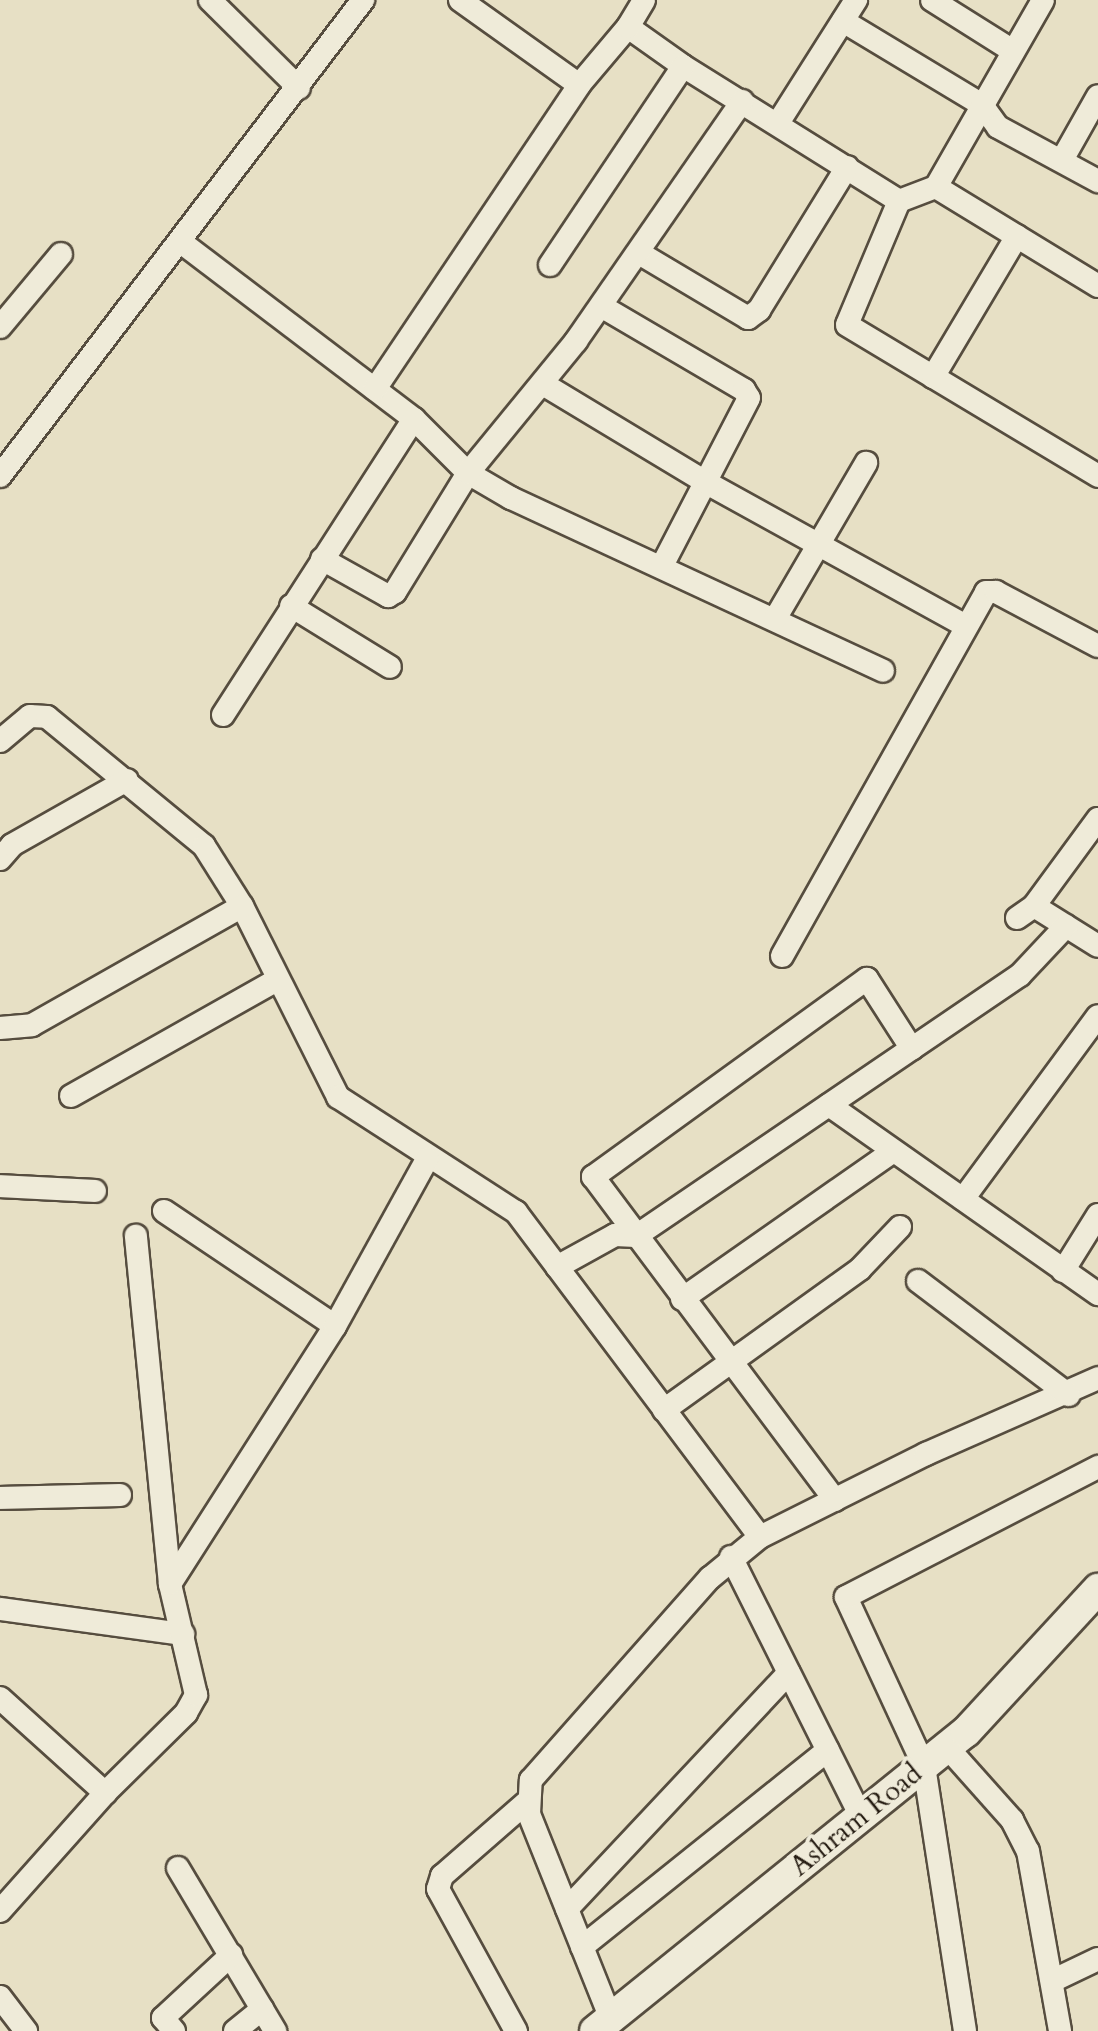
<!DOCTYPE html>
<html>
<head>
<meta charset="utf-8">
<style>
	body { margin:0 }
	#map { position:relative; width:1098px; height:2031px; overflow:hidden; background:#e7e0c5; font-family:Cardo,serif }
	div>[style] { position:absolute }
	.roads { filter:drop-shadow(2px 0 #564d3f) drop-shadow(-2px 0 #564d3f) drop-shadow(0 2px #564d3f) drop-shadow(0 -2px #564d3f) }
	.street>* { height:22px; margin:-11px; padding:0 11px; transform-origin:11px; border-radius:11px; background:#efebd9 }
	.secondary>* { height:30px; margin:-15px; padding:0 15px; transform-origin:15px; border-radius:15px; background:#efebd9 }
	span { translate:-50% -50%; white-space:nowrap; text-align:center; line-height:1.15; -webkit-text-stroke:8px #efebd9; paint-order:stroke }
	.street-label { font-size:28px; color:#251c12 }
</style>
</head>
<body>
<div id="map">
	<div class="roads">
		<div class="street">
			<div style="left:210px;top:0;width:125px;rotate:44.7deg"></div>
			<div style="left:460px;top:0;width:146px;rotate:35.5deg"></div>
			<div style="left:932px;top:0;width:96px;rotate:32.2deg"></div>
			<div style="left:843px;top:21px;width:162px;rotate:31.1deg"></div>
			<div style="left:982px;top:105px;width:27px;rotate:54deg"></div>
			<div style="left:998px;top:127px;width:114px;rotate:28.4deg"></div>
			<div style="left:628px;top:27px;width:67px;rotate:35.3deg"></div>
			<div style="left:683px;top:66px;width:255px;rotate:32deg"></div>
			<div style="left:899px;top:201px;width:40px;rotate:-21deg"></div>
			<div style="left:936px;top:187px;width:190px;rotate:31.4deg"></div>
			<div style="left:778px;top:123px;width:146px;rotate:-57.6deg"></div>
			<div style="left:1062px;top:160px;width:73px;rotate:-60.6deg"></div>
			<div style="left:936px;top:187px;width:215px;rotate:-60.2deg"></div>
			<div style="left:899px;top:201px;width:134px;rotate:112.8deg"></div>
			<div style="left:847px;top:325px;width:293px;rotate:31deg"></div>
			<div style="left:182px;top:243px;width:291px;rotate:37.2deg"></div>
			<div style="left:414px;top:419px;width:76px;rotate:45deg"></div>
			<div style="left:468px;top:473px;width:50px;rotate:30.2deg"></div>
			<div style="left:511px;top:498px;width:410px;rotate:24.9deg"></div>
			<div style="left:639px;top:253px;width:127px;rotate:30.8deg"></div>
			<div style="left:748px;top:318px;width:14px;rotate:-36deg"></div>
			<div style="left:759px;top:310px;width:168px;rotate:-58.4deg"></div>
			<div style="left:550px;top:265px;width:239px;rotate:-56.2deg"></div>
			<div style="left:601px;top:306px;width:166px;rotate:30.4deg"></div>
			<div style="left:744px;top:390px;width:9px;rotate:58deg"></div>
			<div style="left:749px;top:398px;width:189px;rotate:117.4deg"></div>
			<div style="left:0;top:327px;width:95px;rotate:-50.1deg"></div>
			<div style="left:933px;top:377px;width:164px;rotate:-59.2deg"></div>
			<div style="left:543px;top:384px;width:192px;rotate:31.1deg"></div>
			<div style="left:707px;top:483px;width:296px;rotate:28.9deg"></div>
			<div style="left:375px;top:389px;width:366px;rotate:-56.1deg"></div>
			<div style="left:579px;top:85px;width:76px;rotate:-49.8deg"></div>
			<div style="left:628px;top:27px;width:31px;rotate:-59deg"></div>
			<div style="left:0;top:476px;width:599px;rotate:-52.67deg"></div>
			<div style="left:322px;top:559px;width:76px;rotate:29.3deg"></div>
			<div style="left:388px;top:596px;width:8px;rotate:-30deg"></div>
			<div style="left:395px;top:592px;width:140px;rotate:-58.5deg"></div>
			<div style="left:468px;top:473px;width:171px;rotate:-50.7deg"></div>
			<div style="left:576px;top:341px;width:292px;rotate:-55.3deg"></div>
			<div style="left:291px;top:606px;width:116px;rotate:31.6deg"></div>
			<div style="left:775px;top:619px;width:181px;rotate:-59.7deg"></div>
			<div style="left:223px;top:715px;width:352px;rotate:-57.2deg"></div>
			<div style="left:0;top:741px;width:39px;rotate:-40deg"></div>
			<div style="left:30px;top:716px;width:17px;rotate:3deg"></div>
			<div style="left:47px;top:717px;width:203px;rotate:39.4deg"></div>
			<div style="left:204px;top:846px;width:71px;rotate:57.7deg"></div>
			<div style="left:242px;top:906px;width:214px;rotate:63.3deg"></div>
			<div style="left:338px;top:1097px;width:212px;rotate:32.9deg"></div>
			<div style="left:516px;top:1212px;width:406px;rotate:53.1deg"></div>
			<div style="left:760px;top:1537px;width:186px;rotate:-26.6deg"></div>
			<div style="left:926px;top:1454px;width:188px;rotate:-23.8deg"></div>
			<div style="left:0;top:859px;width:18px;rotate:-49deg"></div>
			<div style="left:12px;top:845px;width:132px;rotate:-29.5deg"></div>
			<div style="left:1034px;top:906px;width:75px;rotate:32deg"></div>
			<div style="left:1017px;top:918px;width:21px;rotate:-35deg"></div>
			<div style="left:1034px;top:906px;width:108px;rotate:-53.7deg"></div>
			<div style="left:782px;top:956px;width:417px;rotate:-60.7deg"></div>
			<div style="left:986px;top:592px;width:10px"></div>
			<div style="left:996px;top:592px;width:115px;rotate:27.9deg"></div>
			<div style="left:0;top:1028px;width:32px;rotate:-5deg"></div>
			<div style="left:32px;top:1025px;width:241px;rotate:-29.5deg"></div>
			<div style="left:71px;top:1096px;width:234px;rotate:-29.4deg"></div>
			<div style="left:829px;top:1105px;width:329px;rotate:35.1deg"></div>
			<div style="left:0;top:1186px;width:95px;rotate:3deg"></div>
			<div style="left:963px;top:1199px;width:227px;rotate:-53.6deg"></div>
			<div style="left:164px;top:1211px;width:206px;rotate:33.9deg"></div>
			<div style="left:557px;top:1267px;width:66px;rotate:-28.9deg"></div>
			<div style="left:615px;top:1235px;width:21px;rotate:3deg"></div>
			<div style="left:636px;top:1236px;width:464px;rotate:-34.2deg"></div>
			<div style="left:1020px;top:975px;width:67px;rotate:-46.8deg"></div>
			<div style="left:1063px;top:1271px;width:66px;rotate:-58deg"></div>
			<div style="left:918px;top:1281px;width:189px;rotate:37.1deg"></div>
			<div style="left:682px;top:1299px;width:256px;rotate:-35deg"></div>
			<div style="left:664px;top:1410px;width:241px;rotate:-35.7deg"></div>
			<div style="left:860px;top:1269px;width:58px;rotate:-46.4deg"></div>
			<div style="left:0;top:1498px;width:120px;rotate:-1.4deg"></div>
			<div style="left:835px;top:1500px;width:404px;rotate:-126.8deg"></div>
			<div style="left:593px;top:1177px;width:338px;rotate:-35.9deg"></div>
			<div style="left:867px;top:979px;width:83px;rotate:57.3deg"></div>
			<div style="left:731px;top:1557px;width:291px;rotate:63.4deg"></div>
			<div style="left:170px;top:1584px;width:306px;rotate:-57.4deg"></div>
			<div style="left:335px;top:1326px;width:191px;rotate:-61.1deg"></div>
			<div style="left:0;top:1609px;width:185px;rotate:7.8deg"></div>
			<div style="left:0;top:1698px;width:142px;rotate:42.1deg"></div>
			<div style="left:947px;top:1747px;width:98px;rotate:48.3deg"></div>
			<div style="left:1012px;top:1820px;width:35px;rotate:63deg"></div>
			<div style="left:1028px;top:1851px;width:183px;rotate:79.9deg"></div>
			<div style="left:178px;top:1868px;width:190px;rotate:59.2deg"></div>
			<div style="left:567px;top:1909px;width:324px;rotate:-46.8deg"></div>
			<div style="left:0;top:1911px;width:158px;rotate:-48.3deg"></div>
			<div style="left:105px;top:1793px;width:114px;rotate:-44.6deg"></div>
			<div style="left:186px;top:1713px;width:21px;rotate:-61deg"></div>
			<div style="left:196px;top:1695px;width:114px;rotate:-103.2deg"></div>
			<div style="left:170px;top:1584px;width:350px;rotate:-95.6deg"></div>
			<div style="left:582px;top:1947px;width:315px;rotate:-38.7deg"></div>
			<div style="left:1052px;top:1981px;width:51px;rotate:-25.6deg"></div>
			<div style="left:0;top:1997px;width:43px;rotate:52.6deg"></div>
			<div style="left:611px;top:2019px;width:221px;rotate:-111.8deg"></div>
			<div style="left:529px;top:1814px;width:34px;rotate:-87deg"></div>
			<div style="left:531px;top:1780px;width:270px;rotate:-48.5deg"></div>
			<div style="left:710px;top:1578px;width:65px;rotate:-39.4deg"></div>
			<div style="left:174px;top:2031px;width:17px;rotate:-130deg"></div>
			<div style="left:163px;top:2018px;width:93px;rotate:-42.8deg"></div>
			<div style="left:235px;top:2031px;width:35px;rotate:-39deg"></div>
			<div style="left:516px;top:2031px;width:162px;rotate:-118.8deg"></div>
			<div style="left:438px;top:1889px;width:14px;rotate:-73deg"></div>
			<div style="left:442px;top:1876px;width:114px;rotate:-41.1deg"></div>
			<div style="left:965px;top:2031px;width:268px;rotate:-98.8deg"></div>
			<div style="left:924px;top:1766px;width:186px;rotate:-114.8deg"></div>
			<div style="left:846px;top:1597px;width:284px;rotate:-27.3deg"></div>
		</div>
		<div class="secondary">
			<div style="left:595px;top:2031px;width:476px;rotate:-38.9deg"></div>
			<div style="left:966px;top:1732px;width:195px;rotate:-47.3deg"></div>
		</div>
	</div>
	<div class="street-label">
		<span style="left:856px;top:1820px;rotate:-39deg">Ashram Road</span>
	</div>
</div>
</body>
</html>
